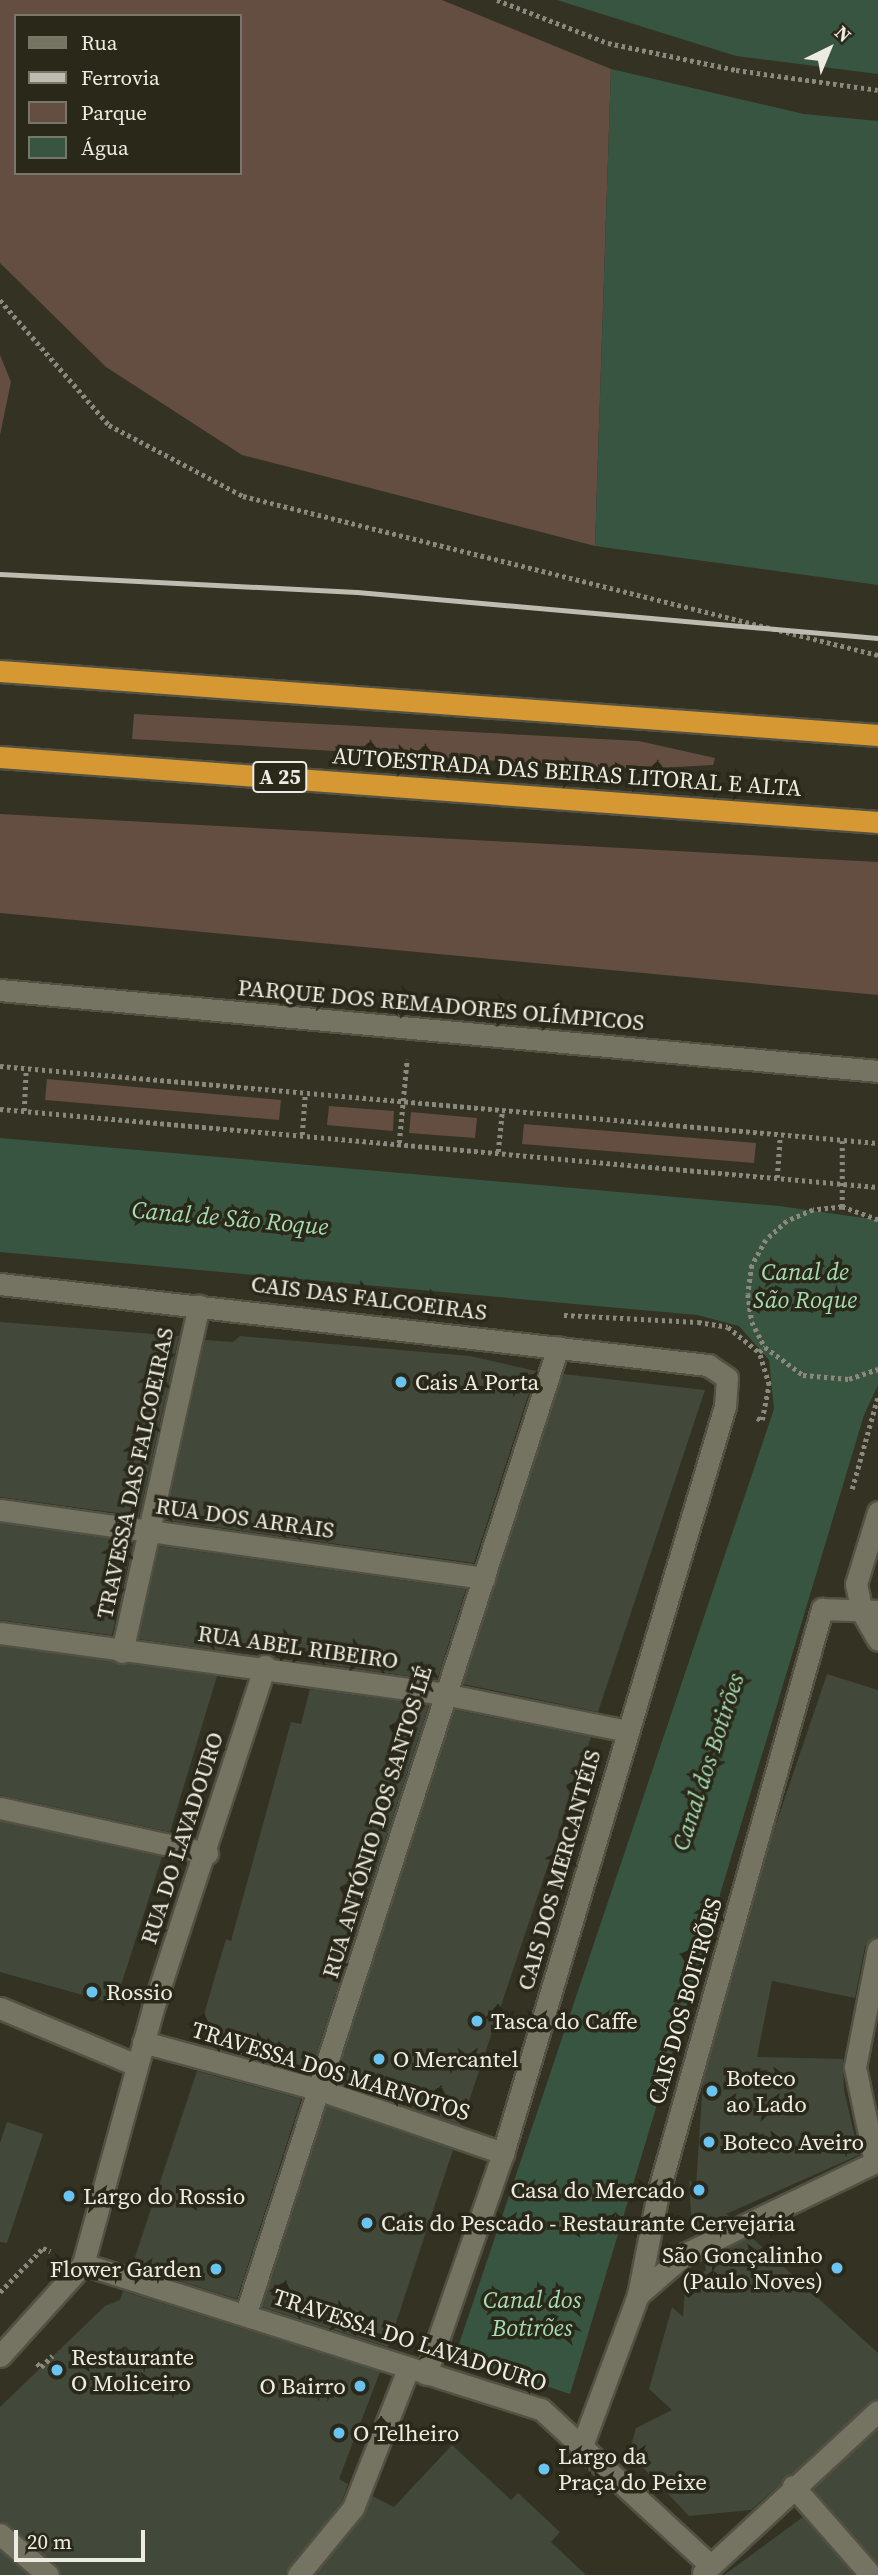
<!DOCTYPE html>
<html>
<head>
<meta charset="utf-8">
<style>
	body { margin:0 }
	#map { position:relative; width:878px; height:2575px; overflow:hidden; background:#343223; font-family:"Source Serif 4",serif }
	div>[style] { position:absolute }
	.green>* { inset:0; background:#644d41 }
	.water>* { inset:0; background:#385541 }
	.building>* { inset:0; background:#42493a }
	.path>* { height:4.5px; margin-top:-2.25px; transform-origin:0; background:repeating-linear-gradient(90deg,#8b897d 0 3.5px,transparent 0 7px) }
	.roads { filter:drop-shadow(2px 0 #525143) drop-shadow(-2px 0 #525143) drop-shadow(0 2px #525143) drop-shadow(0 -2px #525143) }
	.minor>* { height:21px; margin:-10.5px; padding:0 10.5px; transform-origin:10.5px; border-radius:10.5px; background:#757362 }
	.highway>* { height:21px; margin:-10.5px; padding:0 10.5px; transform-origin:10.5px; border-radius:10.5px; background:#d59832 }
	.rail>* { height:5px; margin:-2.5px; padding:0 2.5px; transform-origin:2.5px; border-radius:2.5px; background:#bdbcb0 }
	.dots>* { width:19px; height:19px; translate:-50% -50%; box-sizing:border-box; border:4px solid #2a2819; border-radius:50% }
	span { translate:-50% -50%; white-space:nowrap; text-align:center; line-height:1.15; -webkit-text-stroke:7px #2a2819; paint-order:stroke }
	.shield-label span { padding:2px 5px; background:#2a2819; border:2px solid; border-radius:5px; -webkit-text-stroke-width:0 }
	.shield-label { font-size:21px; color:#edece2; font-weight:700 }
	.street-label { font-size:23px; color:#edece2 }
	.poi-label { font-size:23px; color:#edece2 }
	.left { translate:0 -50%; text-align:left }
	.right { translate:-100% -50%; text-align:right }
	.water-label { font-size:24px; color:#a5ddb6; font-style:italic }
	.legend { position:absolute; left:14px; top:14px; width:228px; height:161px; box-sizing:border-box; background:#2a2819; border:2px solid #787669; margin:0; padding:9px 12px; list-style:none; font-size:21px; color:#edece2 }
	.legend li { display:flex; align-items:center; gap:14px; height:35px }
	.legend b { width:35px; border:2px solid #787669 }
	.north { position:absolute; left:794px; top:14px; width:70px; height:70px; -webkit-text-stroke:5px #2a2819; paint-order:stroke; rotate:43deg; font-size:19px; font-weight:700; line-height:28px; text-align:center; color:#edece2 }
	.north::after { content:''; display:block; margin:auto; width:24px; height:32px; background:#edece2; clip-path:polygon(50% 0,100% 100%,50% 72%,0 100%) }
	.scale { position:absolute; left:14px; top:2530px; width:131px; height:32px; box-sizing:border-box; border:4px solid #edece2; border-top:0; padding-left:9px; font-size:21px; line-height:24px; white-space:nowrap; color:#edece2; -webkit-text-stroke:5px #2a2819; paint-order:stroke }
</style>
</head>
<body>
<div id="map">
	<div class="green">
		<div style="clip-path:polygon(evenodd,0 0,442px 0,611px 69px,595px 546px,242px 455px,106px 367px,0 263px,0 0,16px 16px,240px 16px,240px 173px,16px 173px,16px 16px)"></div>
		<div style="clip-path:polygon(0 355px,11px 382px,0 435px)"></div>
		<div style="clip-path:polygon(134px 714px,639px 741px,715px 758px,713px 765px,638px 769px,132px 739px)"></div>
		<div style="clip-path:polygon(0 814px,878px 862px,878px 995px,0 913px)"></div>
		<div style="clip-path:polygon(47px 1079px,281px 1100px,279px 1120px,45px 1100px)"></div>
		<div style="clip-path:polygon(329px 1106px,394px 1111px,393px 1131px,327px 1125px)"></div>
		<div style="clip-path:polygon(411px 1112px,477px 1118px,475px 1138px,409px 1133px)"></div>
		<div style="clip-path:polygon(524px 1124px,756px 1143px,754px 1163px,522px 1144px)"></div>
	</div>
	<div class="water">
		<div style="clip-path:polygon(557px 0,878px 0,878px 74px,736px 56px)"></div>
		<div style="clip-path:polygon(611px 69px,804px 114px,878px 121px,878px 585px,595px 546px)"></div>
		<div style="clip-path:polygon(0 1138px,779px 1206px,878px 1220px,878px 1385px,864px 1415px,570px 2394px,455px 2356px,774px 1409px,769px 1360px,739px 1326px,697px 1315px,0 1252px)"></div>
	</div>
	<div class="building">
		<div style="clip-path:polygon(0 1322px,179px 1336px,139px 1516px,0 1497px)"></div>
		<div style="clip-path:polygon(240px 1336px,470px 1356px,536px 1371px,474px 1563px,165px 1520px,205px 1340px,233px 1342px)"></div>
		<div style="clip-path:polygon(563px 1374px,705px 1390px,598px 1712px,463px 1684px)"></div>
		<div style="clip-path:polygon(0 1523px,133px 1542px,112px 1635px,0 1620px)"></div>
		<div style="clip-path:polygon(159px 1546px,466px 1589px,437px 1680px,317px 1663px,320px 1654px,228px 1642px,225px 1651px,138px 1639px)"></div>
		<div style="clip-path:polygon(0 1646px,217px 1676px,170px 1832px,0 1795px)"></div>
		<div style="clip-path:polygon(827px 1674px,878px 1690px,878px 1936px,865px 1946px,855px 1998px,772px 1981px,757px 2057px,843px 2059px,844px 2090px,859px 2155px,726px 2214px,730px 2217px,699px 2233px,698px 2226px,692px 2229px,689px 2180px,696px 2186px,703px 2081px,773px 1833px)"></div>
		<div style="clip-path:polygon(310px 1689px,429px 1705px,310px 2074px,205px 2045px,209px 2030px,200px 2028px,226px 1939px,231px 1941px,291px 1722px,301px 1724px)"></div>
		<div style="clip-path:polygon(455px 1710px,591px 1737px,461px 2125px,335px 2081px)"></div>
		<div style="clip-path:polygon(0 1821px,162px 1857px,115px 2004px,0 1972px)"></div>
		<div style="clip-path:polygon(197px 2071px,301px 2099px,237px 2299px,132px 2266px)"></div>
		<div style="clip-path:polygon(327px 2106px,453px 2150px,388px 2347px,262px 2307px)"></div>
		<div style="clip-path:polygon(7px 2122px,43px 2134px,7px 2243px,0 2242px,0 2143px)"></div>
		<div style="clip-path:polygon(751px 2237px,878px 2353px,878px 2398px,751px 2510px,689px 2516px,629px 2453px,636px 2428px,672px 2410px,649px 2389px,672px 2307px,683px 2317px,685px 2289px,706px 2270px,704px 2259px)"></div>
		<div style="clip-path:polygon(123px 2291px,380px 2372px,339px 2479px,348px 2484px,342px 2501px,285px 2575px,61px 2575px,57px 2565px,0 2521px,0 2407px,105px 2306px,120px 2300px)"></div>
		<div style="clip-path:polygon(878px 2429px,878px 2563px,813px 2489px)"></div>
		<div style="clip-path:polygon(452px 2445px,511px 2500px,518px 2493px,560px 2532px,551px 2542px,586px 2575px,315px 2575px,363px 2516px,372px 2496px,394px 2507px)"></div>
		<div style="clip-path:polygon(803px 2517px,854px 2575px,724px 2575px)"></div>
		<div style="clip-path:polygon(0 2551px,28px 2575px,0 2575px)"></div>
	</div>
	<div class="path">
		<div style="left:497px;top:0;width:119px;rotate:21.2deg"></div>
		<div style="left:608px;top:43px;width:131px;rotate:11.9deg"></div>
		<div style="left:736px;top:70px;width:143px;rotate:8deg"></div>
		<div style="left:0;top:300px;width:166px;rotate:48.9deg"></div>
		<div style="left:109px;top:425px;width:152px;rotate:27.9deg"></div>
		<div style="left:243px;top:496px;width:655px;rotate:14.06deg"></div>
		<div style="left:0;top:1066px;width:881px;rotate:5.01deg"></div>
		<div style="left:0;top:1109px;width:881px;rotate:5.08deg"></div>
		<div style="left:24px;top:1111px;width:42px;rotate:-87.3deg"></div>
		<div style="left:302px;top:1135px;width:41px;rotate:-85.8deg"></div>
		<div style="left:399px;top:1143px;width:84px;rotate:-84.6deg"></div>
		<div style="left:498px;top:1152px;width:40px;rotate:-84.3deg"></div>
		<div style="left:777px;top:1178px;width:42px;rotate:-85.9deg"></div>
		<div style="left:842px;top:1207px;width:66px;rotate:-90deg"></div>
		<div style="left:878px;top:1220px;width:38px;rotate:-160deg"></div>
		<div style="left:842px;top:1207px;width:29px;rotate:174deg"></div>
		<div style="left:813px;top:1210px;width:28px;rotate:157deg"></div>
		<div style="left:787px;top:1221px;width:28px;rotate:138deg"></div>
		<div style="left:766px;top:1240px;width:29px;rotate:119deg"></div>
		<div style="left:752px;top:1265px;width:29px;rotate:98deg"></div>
		<div style="left:748px;top:1294px;width:28px;rotate:82deg"></div>
		<div style="left:752px;top:1322px;width:28px;rotate:63deg"></div>
		<div style="left:765px;top:1347px;width:47px;rotate:36.4deg"></div>
		<div style="left:803px;top:1375px;width:46px;rotate:5deg"></div>
		<div style="left:849px;top:1379px;width:31px;rotate:-19deg"></div>
		<div style="left:564px;top:1315px;width:134px;rotate:3deg"></div>
		<div style="left:698px;top:1322px;width:30px;rotate:9deg"></div>
		<div style="left:728px;top:1327px;width:40px;rotate:39deg"></div>
		<div style="left:759px;top:1352px;width:8px;rotate:-40deg"></div>
		<div style="left:757px;top:1418px;width:5px;rotate:22deg"></div>
		<div style="left:762px;top:1420px;width:36px;rotate:-79deg"></div>
		<div style="left:769px;top:1385px;width:34px;rotate:-107deg"></div>
		<div style="left:852px;top:1489px;width:97px;rotate:-74.4deg"></div>
		<div style="left:0;top:2292px;width:62px;rotate:-45.7deg"></div>
		<div style="left:43px;top:2248px;width:8px;rotate:23deg"></div>
		<div style="left:37px;top:2363px;width:6px;rotate:45deg"></div>
		<div style="left:41px;top:2367px;width:16px;rotate:-45deg"></div>
	</div>
	<div class="roads">
		<div class="minor">
			<div style="left:0;top:990px;width:882px;rotate:5.27deg"></div>
			<div style="left:0;top:1284px;width:713px;rotate:6.53deg"></div>
			<div style="left:708px;top:1365px;width:23px;rotate:34deg"></div>
			<div style="left:727px;top:1378px;width:28px;rotate:94deg"></div>
			<div style="left:725px;top:1406px;width:779px;rotate:106.55deg"></div>
			<div style="left:503px;top:2153px;width:234px;rotate:109.2deg"></div>
			<div style="left:0;top:1510px;width:489px;rotate:8deg"></div>
			<div style="left:878px;top:1512px;width:75px;rotate:107deg"></div>
			<div style="left:856px;top:1584px;width:29px;rotate:78deg"></div>
			<div style="left:862px;top:1612px;width:32px;rotate:60deg"></div>
			<div style="left:0;top:1633px;width:448px;rotate:7.8deg"></div>
			<div style="left:444px;top:1694px;width:188px;rotate:11.4deg"></div>
			<div style="left:122px;top:1652px;width:355px;rotate:-77.5deg"></div>
			<div style="left:0;top:1808px;width:212px;rotate:12.3deg"></div>
			<div style="left:0;top:2008px;width:147px;rotate:22.7deg"></div>
			<div style="left:143px;top:2042px;width:183px;rotate:15.2deg"></div>
			<div style="left:320px;top:2090px;width:194px;rotate:19deg"></div>
			<div style="left:83px;top:2264px;width:480px;rotate:17.6deg"></div>
			<div style="left:541px;top:2409px;width:230px;rotate:42.7deg"></div>
			<div style="left:638px;top:2295px;width:62px;rotate:-41.1deg"></div>
			<div style="left:685px;top:2254px;width:211px;rotate:-25.8deg"></div>
			<div style="left:875px;top:2162px;width:97px;rotate:-101.9deg"></div>
			<div style="left:855px;top:2067px;width:120px;rotate:-79deg"></div>
			<div style="left:246px;top:2313px;width:1015px;rotate:-72.1deg"></div>
			<div style="left:0;top:2356px;width:124px;rotate:-47.9deg"></div>
			<div style="left:83px;top:2264px;width:269px;rotate:-74.7deg"></div>
			<div style="left:154px;top:2005px;width:357px;rotate:-71.9deg"></div>
			<div style="left:583px;top:2443px;width:158px;rotate:-69.6deg"></div>
			<div style="left:638px;top:2295px;width:104px;rotate:-78.9deg"></div>
			<div style="left:658px;top:2193px;width:607px;rotate:-74.31deg"></div>
			<div style="left:822px;top:1609px;width:56px;rotate:2deg"></div>
			<div style="left:793px;top:2486px;width:118px;rotate:48.8deg"></div>
			<div style="left:0;top:2534px;width:63px;rotate:40.5deg"></div>
			<div style="left:703px;top:2573px;width:238px;rotate:-42.8deg"></div>
			<div style="left:298px;top:2575px;width:87px;rotate:-50.6deg"></div>
			<div style="left:353px;top:2508px;width:149px;rotate:-68.4deg"></div>
		</div>
		<div class="highway">
			<div style="left:0;top:671px;width:880px;rotate:4.17deg"></div>
			<div style="left:0;top:757px;width:880px;rotate:4.23deg"></div>
		</div>
	</div>
	<div class="rail">
		<div style="left:0;top:574px;width:357px;rotate:2.9deg"></div>
		<div style="left:357px;top:592px;width:523px;rotate:5.05deg"></div>
	</div>
	<div class="dots">
		<div style="left:401px;top:1382px;background:#69c4f1"></div>
		<div style="left:92px;top:1992px;background:#69c4f1"></div>
		<div style="left:477px;top:2021px;background:#69c4f1"></div>
		<div style="left:379px;top:2059px;background:#69c4f1"></div>
		<div style="left:712px;top:2091px;background:#69c4f1"></div>
		<div style="left:709px;top:2142px;background:#69c4f1"></div>
		<div style="left:699px;top:2190px;background:#69c4f1"></div>
		<div style="left:69px;top:2196px;background:#69c4f1"></div>
		<div style="left:367px;top:2223px;background:#69c4f1"></div>
		<div style="left:837px;top:2268px;background:#69c4f1"></div>
		<div style="left:216px;top:2269px;background:#69c4f1"></div>
		<div style="left:57px;top:2370px;background:#69c4f1"></div>
		<div style="left:360px;top:2386px;background:#69c4f1"></div>
		<div style="left:339px;top:2433px;background:#69c4f1"></div>
		<div style="left:544px;top:2469px;background:#69c4f1"></div>
	</div>
	<div class="shield-label">
		<span style="left:280px;top:777px">A 25</span>
	</div>
	<div class="street-label">
		<span style="left:567px;top:772px;rotate:4deg">AUTOESTRADA DAS BEIRAS LITORAL E ALTA</span>
		<span style="left:441px;top:1005px;rotate:5deg">PARQUE DOS REMADORES OLÍMPICOS</span>
		<span style="left:369px;top:1298px;rotate:7deg">CAIS DAS FALCOEIRAS</span>
		<span style="left:135px;top:1473px;rotate:-78deg">TRAVESSA DAS FALCOEIRAS</span>
		<span style="left:245px;top:1518px;rotate:8deg">RUA DOS ARRAIS</span>
		<span style="left:298px;top:1647px;rotate:8deg">RUA ABEL RIBEIRO</span>
		<span style="left:377px;top:1822px;rotate:-73deg">RUA ANTÓNIO DOS SANTOS LÉ</span>
		<span style="left:182px;top:1838px;rotate:-72deg">RUA DO LAVADOURO</span>
		<span style="left:559px;top:1870px;rotate:-74deg">CAIS DOS MERCANTÉIS</span>
		<span style="left:685px;top:2001px;rotate:-74deg">CAIS DOS BOITRÕES</span>
		<span style="left:331px;top:2071px;rotate:17deg">TRAVESSA DOS MARNOTOS</span>
		<span style="left:410px;top:2340px;rotate:18deg">TRAVESSA DO LAVADOURO</span>
	</div>
	<div class="poi-label">
		<span class="left" style="left:415px;top:1382px">Cais A Porta</span>
		<span class="left" style="left:106px;top:1992px">Rossio</span>
		<span class="left" style="left:491px;top:2021px">Tasca do Caffe</span>
		<span class="left" style="left:393px;top:2059px">O Mercantel</span>
		<span class="left" style="left:726px;top:2091px">Boteco<br>ao Lado</span>
		<span class="left" style="left:723px;top:2142px">Boteco Aveiro</span>
		<span class="right" style="left:685px;top:2190px">Casa do Mercado</span>
		<span class="left" style="left:83px;top:2196px">Largo do Rossio</span>
		<span class="left" style="left:381px;top:2223px">Cais do Pescado - Restaurante Cervejaria</span>
		<span class="right" style="left:823px;top:2268px">São Gonçalinho<br>(Paulo Noves)</span>
		<span class="right" style="left:202px;top:2269px">Flower Garden</span>
		<span class="left" style="left:71px;top:2370px">Restaurante<br>O Moliceiro</span>
		<span class="right" style="left:346px;top:2386px">O Bairro</span>
		<span class="left" style="left:353px;top:2433px">O Telheiro</span>
		<span class="left" style="left:558px;top:2469px">Largo da<br>Praça do Peixe</span>
	</div>
	<div class="water-label">
		<span style="left:230px;top:1218px;rotate:5deg">Canal de São Roque</span>
		<span style="left:805px;top:1286px">Canal de<br>São Roque</span>
		<span style="left:708px;top:1762px;rotate:-72deg">Canal dos Botirões</span>
		<span style="left:532px;top:2314px">Canal dos<br>Botirões</span>
	</div>
	<ul class="legend">
	<li><b style="height:9px;background:#757362"></b>Rua</li>
	<li><b style="height:9px;background:#bdbcb0"></b>Ferrovia</li>
	<li><b style="height:19px;background:#644d41"></b>Parque</li>
	<li><b style="height:19px;background:#385541"></b>Água</li>
	</ul>
	<div class="north">N</div>
	<div class="scale">20 m</div>
</div>
</body>
</html>
